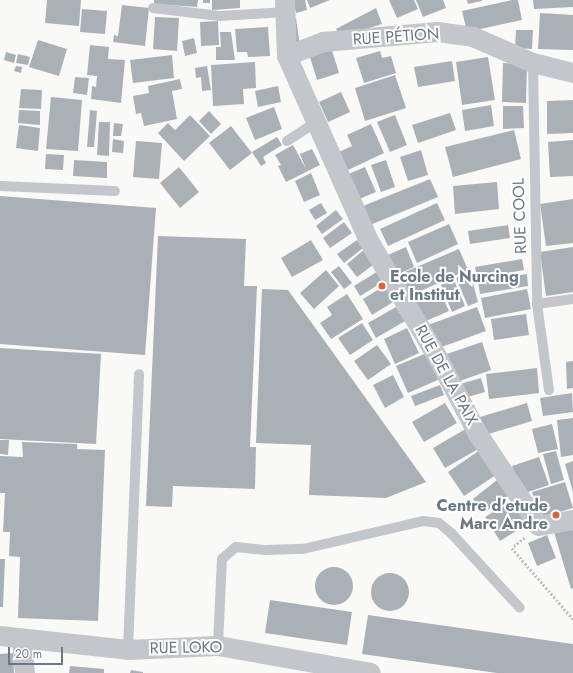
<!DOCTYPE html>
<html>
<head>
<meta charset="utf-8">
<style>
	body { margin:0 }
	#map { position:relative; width:573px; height:673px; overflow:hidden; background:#f9f9f7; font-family:Jost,sans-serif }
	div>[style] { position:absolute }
	.building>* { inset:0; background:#a9b1b7 }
	.round { border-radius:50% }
	.path>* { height:2.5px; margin-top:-1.25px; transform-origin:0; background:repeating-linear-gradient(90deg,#bdbfc2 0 2px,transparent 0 4px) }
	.service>* { height:10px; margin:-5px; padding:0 5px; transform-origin:5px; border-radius:5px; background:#c3c6ca }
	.minor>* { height:20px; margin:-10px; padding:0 10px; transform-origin:10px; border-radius:10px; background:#c3c6ca }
	.dots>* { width:11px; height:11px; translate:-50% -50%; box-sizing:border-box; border:2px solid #fff; border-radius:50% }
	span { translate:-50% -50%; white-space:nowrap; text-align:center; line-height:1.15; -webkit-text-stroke:4px #fff; paint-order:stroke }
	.street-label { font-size:16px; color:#697886 }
	.poi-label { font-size:16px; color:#697886; font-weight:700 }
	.left { translate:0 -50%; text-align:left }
	.right { translate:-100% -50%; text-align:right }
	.scale { position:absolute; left:8px; top:647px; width:55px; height:18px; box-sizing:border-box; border:2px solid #697886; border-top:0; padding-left:5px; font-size:12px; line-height:14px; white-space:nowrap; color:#697886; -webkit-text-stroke:3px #fff; paint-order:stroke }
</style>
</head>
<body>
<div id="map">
	<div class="building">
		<div style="clip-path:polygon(47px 0,81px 0,79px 26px,45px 23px)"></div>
		<div style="clip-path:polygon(154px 0,198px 0,197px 7px,154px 4px)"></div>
		<div style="clip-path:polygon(203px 0,210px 0,210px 3px,203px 3px)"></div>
		<div style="clip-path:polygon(212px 0,240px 0,240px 8px,212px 10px)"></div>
		<div style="clip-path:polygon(293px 0,305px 0,307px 10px,296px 13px)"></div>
		<div style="clip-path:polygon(307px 0,330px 0,310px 8px)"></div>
		<div style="clip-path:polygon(389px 0,414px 0,418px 9px,397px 18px)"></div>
		<div style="clip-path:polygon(416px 0,443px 0,446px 8px,423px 17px)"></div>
		<div style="clip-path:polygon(467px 0,482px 0,482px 1px,468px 4px)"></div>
		<div style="clip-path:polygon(512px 0,518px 0,522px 20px,467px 32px,462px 11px)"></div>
		<div style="clip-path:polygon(533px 0,573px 0,573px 7px,534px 9px)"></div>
		<div style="clip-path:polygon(122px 5px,149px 8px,145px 46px,113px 42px,114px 35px,118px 36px)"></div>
		<div style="clip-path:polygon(376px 8px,382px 24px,340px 37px,336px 29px)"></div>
		<div style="clip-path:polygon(82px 9px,107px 11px,105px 34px,80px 32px)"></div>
		<div style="clip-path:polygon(540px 13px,573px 15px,573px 50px,538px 49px)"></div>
		<div style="clip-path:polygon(155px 17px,179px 18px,177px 51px,153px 49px)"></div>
		<div style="clip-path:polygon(296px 18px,300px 46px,293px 47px,289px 19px)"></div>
		<div style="clip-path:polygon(218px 21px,219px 45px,201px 46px,200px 22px)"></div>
		<div style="clip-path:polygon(268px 27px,270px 56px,248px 57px,247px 52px,237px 52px,235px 29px)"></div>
		<div style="clip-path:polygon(516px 30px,533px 30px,532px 49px,515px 48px)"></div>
		<div style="clip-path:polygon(220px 32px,231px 32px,235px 60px,216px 60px,216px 47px,221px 47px)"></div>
		<div style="clip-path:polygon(194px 38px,197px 53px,185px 56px,182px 41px)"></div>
		<div style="clip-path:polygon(38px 40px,67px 49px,59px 76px,29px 67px)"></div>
		<div style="clip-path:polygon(90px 45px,109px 47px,108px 59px,125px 60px,121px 103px,91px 99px,92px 86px,96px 87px,97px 76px,87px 75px)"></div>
		<div style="clip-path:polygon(331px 47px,339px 73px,317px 80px,309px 54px)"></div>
		<div style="clip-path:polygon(380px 51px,382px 58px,391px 56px,396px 73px,364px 83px,356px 58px)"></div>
		<div style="clip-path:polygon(6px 52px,16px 55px,14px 63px,4px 60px)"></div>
		<div style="clip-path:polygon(18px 54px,30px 57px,28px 65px,16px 63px)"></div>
		<div style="clip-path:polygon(172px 55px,174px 78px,133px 83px,130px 60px)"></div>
		<div style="clip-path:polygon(488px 57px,495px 100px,462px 105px,456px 62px)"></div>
		<div style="clip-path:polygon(452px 61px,455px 81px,418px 87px,414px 67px)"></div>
		<div style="clip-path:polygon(255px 62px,256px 88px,243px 89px,244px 104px,213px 106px,211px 65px)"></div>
		<div style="clip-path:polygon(503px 63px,527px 64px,526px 103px,502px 102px)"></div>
		<div style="clip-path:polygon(16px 66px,22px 67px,21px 73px,14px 71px)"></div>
		<div style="clip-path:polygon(207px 66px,211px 90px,202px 91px,201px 77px,196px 78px,195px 68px)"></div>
		<div style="clip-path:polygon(395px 75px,406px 108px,365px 121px,355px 88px)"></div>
		<div style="clip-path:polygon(75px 77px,89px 78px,87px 95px,73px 93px)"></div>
		<div style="clip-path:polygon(180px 79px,182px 89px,172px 91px,177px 119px,144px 126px,141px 113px,136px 114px,133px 96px,149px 93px,148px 86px)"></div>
		<div style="clip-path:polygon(278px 86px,281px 102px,258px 107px,255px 91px)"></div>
		<div style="clip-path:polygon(21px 89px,42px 90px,41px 109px,19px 108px)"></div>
		<div style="clip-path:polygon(341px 92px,350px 112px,328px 122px,319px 102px)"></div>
		<div style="clip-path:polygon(51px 97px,82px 100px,78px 151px,46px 149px)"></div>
		<div style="clip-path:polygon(573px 100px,573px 133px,547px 134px,547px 101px)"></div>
		<div style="clip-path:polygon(491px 105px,494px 126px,465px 131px,462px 110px)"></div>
		<div style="clip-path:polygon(503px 106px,523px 106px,524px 128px,503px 129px)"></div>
		<div style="clip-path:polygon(274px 107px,282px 129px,255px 140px,246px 118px)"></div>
		<div style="clip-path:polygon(19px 110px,40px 111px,40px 125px,18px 123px)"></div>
		<div style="clip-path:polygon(90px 110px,97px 111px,94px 147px,87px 147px)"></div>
		<div style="clip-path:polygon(209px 111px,221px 124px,211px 134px,199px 121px)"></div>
		<div style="clip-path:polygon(450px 113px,456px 130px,418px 143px,412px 125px)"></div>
		<div style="clip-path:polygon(190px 115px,210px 136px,184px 161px,158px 133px,168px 123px,175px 130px)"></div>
		<div style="clip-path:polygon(395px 115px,407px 145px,390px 152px,377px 122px)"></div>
		<div style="clip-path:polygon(99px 122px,110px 122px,109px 156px,97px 155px)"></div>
		<div style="clip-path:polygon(114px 123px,123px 124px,121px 136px,113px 136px)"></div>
		<div style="clip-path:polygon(371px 124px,384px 153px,348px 170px,339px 152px,352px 146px,347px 135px)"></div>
		<div style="clip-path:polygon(19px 125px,40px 128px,38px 151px,16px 148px)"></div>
		<div style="clip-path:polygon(231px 126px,252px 153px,230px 170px,209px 143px)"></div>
		<div style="clip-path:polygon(514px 130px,521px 159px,453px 177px,445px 147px)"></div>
		<div style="clip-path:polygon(277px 137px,282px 145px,263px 157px,266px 163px,261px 166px,252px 152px)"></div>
		<div style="clip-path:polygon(113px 139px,124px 141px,123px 153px,112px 152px)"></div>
		<div style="clip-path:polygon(573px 140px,573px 176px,550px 177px,548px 142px)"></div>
		<div style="clip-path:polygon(136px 141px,162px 143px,159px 179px,133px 177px)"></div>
		<div style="clip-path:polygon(293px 145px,306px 169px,300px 154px,312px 149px,320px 165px,286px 182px,278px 166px,281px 165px,275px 155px)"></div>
		<div style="clip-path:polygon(421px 150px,428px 175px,408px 181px,400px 157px)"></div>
		<div style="clip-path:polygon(46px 154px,64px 155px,63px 170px,45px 169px)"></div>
		<div style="clip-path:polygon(74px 160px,107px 162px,107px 178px,73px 176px)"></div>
		<div style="clip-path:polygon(386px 160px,395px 187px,381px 192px,371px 165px)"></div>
		<div style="clip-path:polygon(179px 167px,199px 192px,180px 208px,160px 183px)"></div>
		<div style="clip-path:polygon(365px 167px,376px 192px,357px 200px,346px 175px)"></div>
		<div style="clip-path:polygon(311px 173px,320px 195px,304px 202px,295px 181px)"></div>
		<div style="clip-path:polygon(430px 179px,438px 197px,370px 225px,363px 206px)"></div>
		<div style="clip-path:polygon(497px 182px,499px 209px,455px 214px,453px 186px)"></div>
		<div style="clip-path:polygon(0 196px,156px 208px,145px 355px,0 344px)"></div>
		<div style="clip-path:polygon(573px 199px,573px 243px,546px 246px,540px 204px)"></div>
		<div style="clip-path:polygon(321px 203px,327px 213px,315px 220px,309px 210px)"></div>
		<div style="clip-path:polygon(437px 203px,445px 220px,388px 246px,380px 229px)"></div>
		<div style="clip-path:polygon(336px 210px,343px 219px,322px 234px,316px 226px)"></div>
		<div style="clip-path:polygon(344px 222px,352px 233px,330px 248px,323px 238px)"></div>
		<div style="clip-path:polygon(449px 224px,458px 244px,417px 263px,408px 242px)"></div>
		<div style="clip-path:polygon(508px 225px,510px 238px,470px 244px,468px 231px)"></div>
		<div style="clip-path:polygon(158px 236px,246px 239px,244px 286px,257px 286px,250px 447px,256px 447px,255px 489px,173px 486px,172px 507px,146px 506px)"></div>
		<div style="clip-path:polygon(311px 240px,323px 260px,292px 277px,281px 258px)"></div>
		<div style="clip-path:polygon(357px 240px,363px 248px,344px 263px,337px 254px)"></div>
		<div style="clip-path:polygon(406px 247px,414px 267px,396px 275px,388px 255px)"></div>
		<div style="clip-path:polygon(573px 247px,573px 292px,546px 296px,540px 252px)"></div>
		<div style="clip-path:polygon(366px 248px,377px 262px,357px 277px,347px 264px)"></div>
		<div style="clip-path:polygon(459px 249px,468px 270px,409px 296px,400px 274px)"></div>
		<div style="clip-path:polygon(522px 259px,524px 270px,477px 278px,475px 267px)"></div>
		<div style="clip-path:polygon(339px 266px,352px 283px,344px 289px,331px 272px)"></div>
		<div style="clip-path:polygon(326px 270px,339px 286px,314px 309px,300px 293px)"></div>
		<div style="clip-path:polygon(380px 270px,386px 280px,360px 296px,354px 286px)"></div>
		<div style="clip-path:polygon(470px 272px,478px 302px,468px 306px,456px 278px)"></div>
		<div style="clip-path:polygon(527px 274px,528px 286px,480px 294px,478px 281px)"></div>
		<div style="clip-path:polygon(454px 280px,465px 306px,452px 312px,441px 285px)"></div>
		<div style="clip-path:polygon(389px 283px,398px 299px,372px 315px,363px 299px)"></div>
		<div style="clip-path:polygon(438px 287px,449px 311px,421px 323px,411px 299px)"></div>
		<div style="clip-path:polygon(262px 289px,288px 290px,426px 482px,386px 498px,309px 495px,311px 445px,256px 443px)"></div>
		<div style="clip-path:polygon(527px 289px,531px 309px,485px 318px,481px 298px)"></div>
		<div style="clip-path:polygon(347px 294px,363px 319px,331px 339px,320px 323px,332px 315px,327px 307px)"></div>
		<div style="clip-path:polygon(396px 307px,405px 321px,376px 338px,368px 323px)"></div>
		<div style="clip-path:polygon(477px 307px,486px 331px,436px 349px,428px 325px)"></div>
		<div style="clip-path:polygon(526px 314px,529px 335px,494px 340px,491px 319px)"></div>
		<div style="clip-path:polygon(362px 323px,373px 340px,350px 355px,338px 338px)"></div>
		<div style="clip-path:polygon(407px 328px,419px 353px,395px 364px,384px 339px)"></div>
		<div style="clip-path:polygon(482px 342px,491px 370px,454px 383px,444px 355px)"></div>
		<div style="clip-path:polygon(377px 345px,391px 364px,368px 380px,354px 361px)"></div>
		<div style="clip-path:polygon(0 348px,101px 354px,96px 444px,0 439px)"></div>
		<div style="clip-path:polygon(429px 352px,440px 379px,408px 393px,396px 366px)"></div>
		<div style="clip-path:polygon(573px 361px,573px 388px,567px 389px,566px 362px)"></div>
		<div style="clip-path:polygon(537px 368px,539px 393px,489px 399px,486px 374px)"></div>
		<div style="clip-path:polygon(393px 375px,404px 397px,385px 408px,373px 385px)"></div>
		<div style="clip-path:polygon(481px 378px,485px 392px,464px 398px,460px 384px)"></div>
		<div style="clip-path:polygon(440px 385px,444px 395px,415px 406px,411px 396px)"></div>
		<div style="clip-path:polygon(572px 393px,573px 412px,543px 416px,540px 398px)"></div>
		<div style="clip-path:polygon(445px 403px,457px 423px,424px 442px,412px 422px)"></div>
		<div style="clip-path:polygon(527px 403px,532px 421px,485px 435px,480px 417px)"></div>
		<div style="clip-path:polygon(573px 418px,573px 455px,561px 457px,557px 420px)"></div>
		<div style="clip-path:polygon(552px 424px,558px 449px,538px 453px,532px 429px)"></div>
		<div style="clip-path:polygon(469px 427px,480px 448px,445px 468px,433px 448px)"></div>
		<div style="clip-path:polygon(0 440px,9px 440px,8px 455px,0 454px)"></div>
		<div style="clip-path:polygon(22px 442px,77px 444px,77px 449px,105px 450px,98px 621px,18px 618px,20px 557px,9px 556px,10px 532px,3px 532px,5px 493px,0 493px,0 456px,23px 457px)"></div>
		<div style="clip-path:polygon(480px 450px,496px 475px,464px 496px,448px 472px)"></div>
		<div style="clip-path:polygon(556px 451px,564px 480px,551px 484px,543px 454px)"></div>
		<div style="clip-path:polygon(539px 457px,549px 485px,522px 494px,512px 466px)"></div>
		<div style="clip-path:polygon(573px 461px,573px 492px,565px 464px)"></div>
		<div style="clip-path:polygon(497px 480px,509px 495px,484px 513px,473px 499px)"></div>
		<div style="clip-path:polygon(565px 482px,573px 508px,539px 518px,532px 492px)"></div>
		<div style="clip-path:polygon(514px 499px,529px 523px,500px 541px,485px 517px)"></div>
		<div style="clip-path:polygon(573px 527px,573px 588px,571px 589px,554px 532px)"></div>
		<div style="clip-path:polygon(547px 535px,556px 558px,537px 566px,528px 543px)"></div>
		<div style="clip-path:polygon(0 559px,5px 559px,3px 607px,0 607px)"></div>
		<div class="round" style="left:315px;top:567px;width:38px;height:38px"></div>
		<div class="round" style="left:371px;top:573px;width:38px;height:38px"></div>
		<div style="clip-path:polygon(270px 600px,352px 612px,347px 645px,265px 633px)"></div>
		<div style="clip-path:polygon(368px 615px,573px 644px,573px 673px,497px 673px,362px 654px)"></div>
		<div style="clip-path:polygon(13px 653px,14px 673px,0 673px,0 654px)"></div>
		<div style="clip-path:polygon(70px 666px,104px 669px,104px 673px,69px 673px)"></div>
		<div style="clip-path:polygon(131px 670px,143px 672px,143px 673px,130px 673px)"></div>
	</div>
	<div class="path">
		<div style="left:525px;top:538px;width:16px;rotate:142deg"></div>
		<div style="left:512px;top:548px;width:94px;rotate:49.3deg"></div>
	</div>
	<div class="service">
		<div style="left:153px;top:8px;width:67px;rotate:6.8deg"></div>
		<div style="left:220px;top:16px;width:65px;rotate:-3.5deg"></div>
		<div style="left:533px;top:63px;width:241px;rotate:89deg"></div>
		<div style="left:537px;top:304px;width:87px;rotate:82.1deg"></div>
		<div style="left:287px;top:141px;width:35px;rotate:-33deg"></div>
		<div style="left:0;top:186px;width:115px;rotate:2.5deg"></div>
		<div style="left:537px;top:304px;width:36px;rotate:-8deg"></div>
		<div style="left:218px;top:646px;width:87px;rotate:-87.4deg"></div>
		<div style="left:222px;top:559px;width:18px;rotate:-41deg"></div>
		<div style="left:236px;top:547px;width:30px;rotate:6deg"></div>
		<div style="left:266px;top:550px;width:37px;rotate:-2deg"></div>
		<div style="left:303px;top:549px;width:123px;rotate:-13.1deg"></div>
		<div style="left:423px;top:521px;width:16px;rotate:7deg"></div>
		<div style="left:439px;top:523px;width:17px;rotate:40deg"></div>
		<div style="left:452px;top:534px;width:100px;rotate:47.4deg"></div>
		<div style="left:128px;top:650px;width:276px;rotate:-87.7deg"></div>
	</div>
	<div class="minor">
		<div style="left:285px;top:0;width:56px;rotate:88deg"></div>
		<div style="left:287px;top:56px;width:202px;rotate:66.1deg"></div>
		<div style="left:369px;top:241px;width:138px;rotate:59.5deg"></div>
		<div style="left:439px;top:360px;width:84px;rotate:62.2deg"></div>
		<div style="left:478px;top:434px;width:110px;rotate:56.5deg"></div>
		<div style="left:539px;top:526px;width:35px;rotate:-10deg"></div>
		<div style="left:287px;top:56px;width:40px;rotate:-21deg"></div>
		<div style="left:324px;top:42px;width:114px;rotate:-5deg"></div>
		<div style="left:438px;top:32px;width:35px;rotate:8deg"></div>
		<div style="left:473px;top:37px;width:65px;rotate:23.4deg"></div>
		<div style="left:533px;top:63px;width:41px;rotate:14deg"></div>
		<div style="left:0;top:636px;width:129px;rotate:6.2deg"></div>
		<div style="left:128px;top:650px;width:90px;rotate:-2.5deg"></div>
		<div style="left:218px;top:646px;width:155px;rotate:10deg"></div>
		<div style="left:22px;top:640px;width:33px;rotate:85deg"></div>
	</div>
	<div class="dots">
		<div style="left:382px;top:286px;background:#dc6333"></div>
		<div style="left:556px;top:515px;background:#dc6333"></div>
	</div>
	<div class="street-label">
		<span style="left:396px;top:37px;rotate:-4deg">RUE PÉTION</span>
		<span style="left:520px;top:216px;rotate:-92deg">RUE COOL</span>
		<span style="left:446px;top:375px;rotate:61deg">RUE DE LA PAIX</span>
		<span style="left:186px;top:648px;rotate:-1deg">RUE LOKO</span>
	</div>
	<div class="poi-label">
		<span class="left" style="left:390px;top:286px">Ecole de Nurcing<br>et Institut</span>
		<span class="right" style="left:548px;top:515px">Centre d'etude<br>Marc Andre</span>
	</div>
	<div class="scale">20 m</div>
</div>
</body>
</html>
